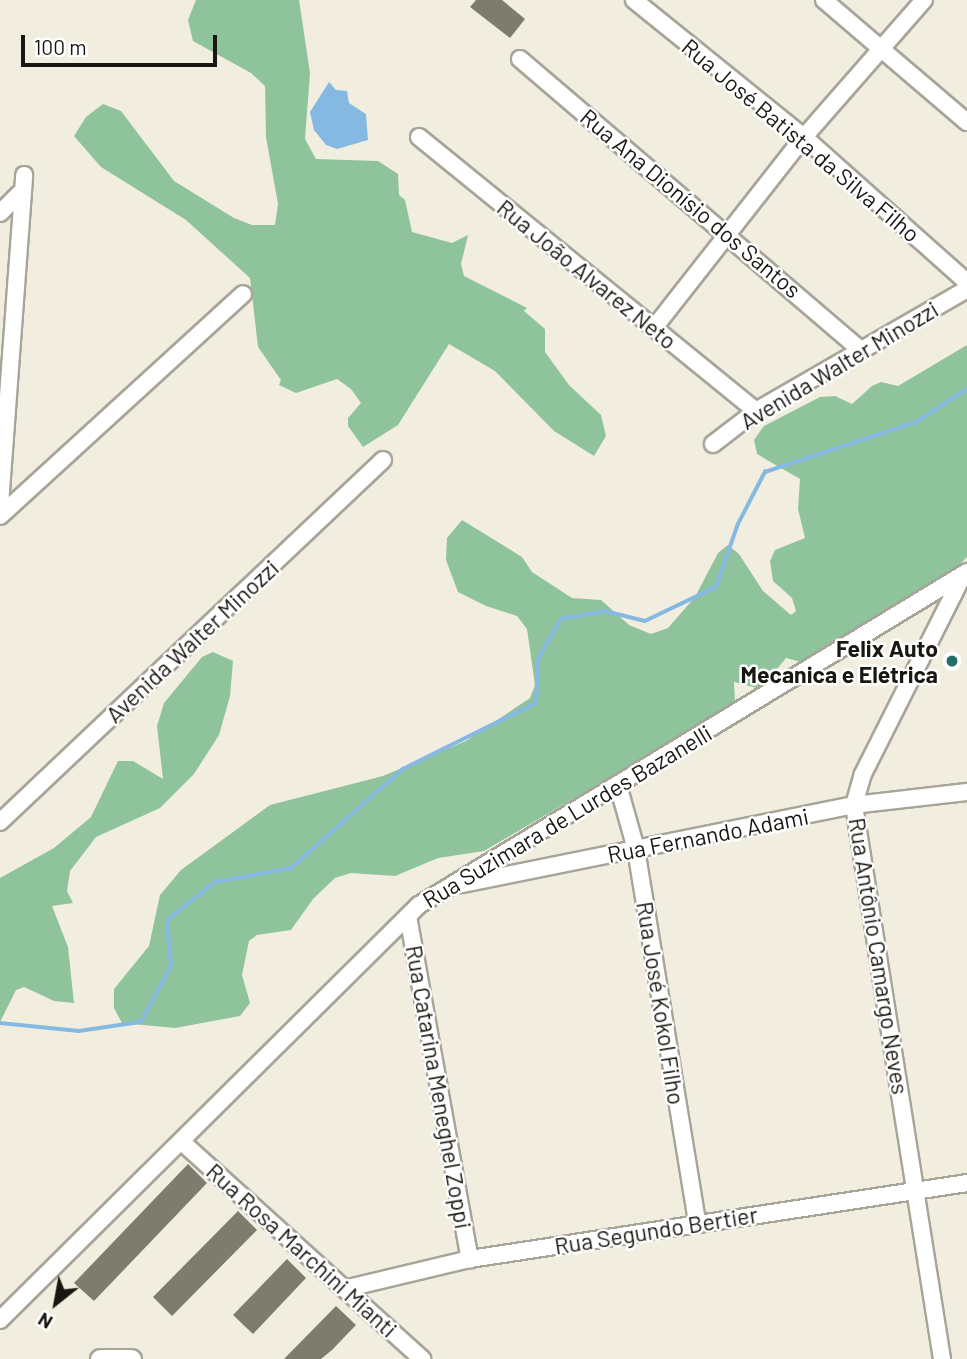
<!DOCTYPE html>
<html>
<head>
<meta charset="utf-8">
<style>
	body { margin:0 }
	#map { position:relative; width:967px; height:1359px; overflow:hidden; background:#f1eee0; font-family:Barlow,sans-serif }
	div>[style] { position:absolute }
	.forest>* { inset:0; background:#8fc39c }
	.water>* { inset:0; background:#86b9e1 }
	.stream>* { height:3.5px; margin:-1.75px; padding:0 1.75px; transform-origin:1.75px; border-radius:1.75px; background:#86b9e1 }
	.building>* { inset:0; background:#7e7b6f }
	.roads { filter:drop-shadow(2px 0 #a7a498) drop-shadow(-2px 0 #a7a498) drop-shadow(0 2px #a7a498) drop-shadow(0 -2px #a7a498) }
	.minor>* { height:16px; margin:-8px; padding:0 8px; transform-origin:8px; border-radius:8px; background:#fff }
	.tertiary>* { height:19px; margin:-9.5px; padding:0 9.5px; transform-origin:9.5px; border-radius:9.5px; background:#fff }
	.dots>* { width:19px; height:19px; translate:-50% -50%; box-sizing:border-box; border:4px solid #fff; border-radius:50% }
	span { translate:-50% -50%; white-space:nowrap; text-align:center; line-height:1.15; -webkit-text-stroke:5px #fff; paint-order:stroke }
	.street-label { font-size:23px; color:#181712 }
	.poi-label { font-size:23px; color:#181712; font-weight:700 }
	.right { translate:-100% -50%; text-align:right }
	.north { position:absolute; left:21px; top:1268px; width:70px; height:70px; -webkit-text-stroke:5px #fff; paint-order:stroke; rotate:211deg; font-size:19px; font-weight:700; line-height:28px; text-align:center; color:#181712 }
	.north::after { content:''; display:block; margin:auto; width:24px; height:32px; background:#181712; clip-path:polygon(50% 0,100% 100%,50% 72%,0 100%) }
	.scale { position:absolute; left:21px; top:35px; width:196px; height:32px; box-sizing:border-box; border:4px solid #181712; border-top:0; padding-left:9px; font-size:21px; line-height:24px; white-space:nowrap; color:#181712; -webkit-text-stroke:5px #fff; paint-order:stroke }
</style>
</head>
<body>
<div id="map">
	<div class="forest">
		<div style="clip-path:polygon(196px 0,299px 0,310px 73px,305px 139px,316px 159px,378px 161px,398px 174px,399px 195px,405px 200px,412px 232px,452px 243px,468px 235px,461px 264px,464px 276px,527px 308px,524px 311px,545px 329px,545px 352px,569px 385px,601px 415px,606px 436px,594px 456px,554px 431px,495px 371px,449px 344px,398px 425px,363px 447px,348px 426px,348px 418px,361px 403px,351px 389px,337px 379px,296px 393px,279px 385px,281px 380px,258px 347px,250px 278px,186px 220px,101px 167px,74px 136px,86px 117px,103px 104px,121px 111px,174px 181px,234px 218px,252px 225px,275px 225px,278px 204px,266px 137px,265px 86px,251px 73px,193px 41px,188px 20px)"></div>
		<div style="clip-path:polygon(967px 345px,967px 557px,949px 575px,922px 587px,912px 607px,808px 664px,786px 658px,761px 689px,734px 682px,735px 704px,484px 851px,438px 858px,395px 876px,351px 873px,335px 878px,313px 899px,291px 930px,257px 935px,249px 941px,242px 975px,250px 1003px,240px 1016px,175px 1028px,122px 1023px,114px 1008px,114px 989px,149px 946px,160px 895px,181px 870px,270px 805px,383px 776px,466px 741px,530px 698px,535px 685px,527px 629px,517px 616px,486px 606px,458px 592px,446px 560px,447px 538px,462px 520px,522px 557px,532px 572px,572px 598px,601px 600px,629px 625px,651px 634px,668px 628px,695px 597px,718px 553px,728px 545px,739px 554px,763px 591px,791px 615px,796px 611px,792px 598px,773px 581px,770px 561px,775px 550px,805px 538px,798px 509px,800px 479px,757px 454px,754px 440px,764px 426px,820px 397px,835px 396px,852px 404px,872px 386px,881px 382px,898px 386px)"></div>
		<div style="clip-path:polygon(213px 652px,233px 661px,230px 696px,219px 735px,194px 774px,160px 808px,96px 837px,70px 871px,67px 891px,73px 903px,52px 906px,68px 947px,74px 1003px,54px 1001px,24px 987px,16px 990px,0 1022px,0 878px,54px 848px,91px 817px,118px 761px,133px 761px,163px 779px,157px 726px,164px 703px,202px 657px)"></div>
	</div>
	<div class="water">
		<div style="clip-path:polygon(329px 82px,336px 90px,347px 91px,349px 103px,366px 114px,368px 140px,337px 149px,326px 145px,314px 130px,310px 112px)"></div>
	</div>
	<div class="stream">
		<div style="left:0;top:1023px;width:79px;rotate:5.8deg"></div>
		<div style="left:79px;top:1031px;width:63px;rotate:-8.3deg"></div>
		<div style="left:141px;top:1022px;width:64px;rotate:-61.8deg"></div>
		<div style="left:171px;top:966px;width:46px;rotate:-95deg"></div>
		<div style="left:167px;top:920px;width:61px;rotate:-38.4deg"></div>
		<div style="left:215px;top:882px;width:77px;rotate:-10.4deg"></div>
		<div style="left:291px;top:868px;width:149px;rotate:-41.5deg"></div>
		<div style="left:403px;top:769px;width:148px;rotate:-26.4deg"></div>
		<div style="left:536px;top:703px;width:44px;rotate:-87.4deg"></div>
		<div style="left:538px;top:659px;width:46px;rotate:-60.1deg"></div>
		<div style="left:561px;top:619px;width:45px;rotate:-10.3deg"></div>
		<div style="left:605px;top:611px;width:41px;rotate:14deg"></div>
		<div style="left:645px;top:621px;width:79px;rotate:-25.6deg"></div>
		<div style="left:716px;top:587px;width:67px;rotate:-70.8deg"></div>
		<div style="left:738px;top:524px;width:59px;rotate:-62.6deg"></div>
		<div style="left:765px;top:472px;width:159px;rotate:-18.3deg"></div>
		<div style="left:916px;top:422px;width:61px;rotate:-32.9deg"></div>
	</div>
	<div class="building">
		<div style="clip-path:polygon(476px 0,502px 0,525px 19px,510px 38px,470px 7px)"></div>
		<div style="clip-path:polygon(188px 1164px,207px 1183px,94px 1301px,74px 1283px)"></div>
		<div style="clip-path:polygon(238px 1211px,257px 1230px,172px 1316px,153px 1297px)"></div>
		<div style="clip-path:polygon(287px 1259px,306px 1278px,253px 1334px,233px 1315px)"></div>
		<div style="clip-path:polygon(336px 1306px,356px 1325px,332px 1350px,321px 1359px,284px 1359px)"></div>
	</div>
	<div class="roads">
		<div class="minor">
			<div style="left:634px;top:0;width:218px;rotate:38.9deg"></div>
			<div style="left:804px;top:137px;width:218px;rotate:41.7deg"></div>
			<div style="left:824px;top:0;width:188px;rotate:40.5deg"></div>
			<div style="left:520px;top:59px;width:447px;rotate:40.5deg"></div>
			<div style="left:419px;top:137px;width:434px;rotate:39.1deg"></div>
			<div style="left:0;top:213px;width:27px;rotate:-45deg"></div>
			<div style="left:654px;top:328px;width:243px;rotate:-51.9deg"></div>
			<div style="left:804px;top:137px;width:182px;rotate:-48.8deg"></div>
			<div style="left:713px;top:444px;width:54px;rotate:-37.5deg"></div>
			<div style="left:756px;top:411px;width:244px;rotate:-30deg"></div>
			<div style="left:0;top:505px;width:331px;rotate:-85.8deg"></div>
			<div style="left:0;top:516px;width:329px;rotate:-42.4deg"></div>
			<div style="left:618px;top:785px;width:66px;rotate:74.3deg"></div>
			<div style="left:636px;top:849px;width:379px;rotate:80.7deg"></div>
			<div style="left:0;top:822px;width:527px;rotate:-43.39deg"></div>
			<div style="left:462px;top:884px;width:400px;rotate:-11.4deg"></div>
			<div style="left:854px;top:805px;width:114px;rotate:-6.6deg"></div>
			<div style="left:408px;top:916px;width:349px;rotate:79.8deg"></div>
			<div style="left:182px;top:1142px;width:324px;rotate:42.1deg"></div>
			<div style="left:348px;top:1288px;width:125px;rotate:-13.4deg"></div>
			<div style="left:470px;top:1259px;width:503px;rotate:-8.69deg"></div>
			<div style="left:0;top:1320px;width:590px;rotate:-44.73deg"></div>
			<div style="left:419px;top:905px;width:641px;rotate:-31.29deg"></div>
			<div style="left:942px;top:1359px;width:561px;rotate:-99.03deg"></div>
			<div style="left:854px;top:805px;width:32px;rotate:-74deg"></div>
			<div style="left:863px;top:774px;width:223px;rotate:-63.3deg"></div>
		</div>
		<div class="tertiary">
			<div style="left:100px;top:1359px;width:31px"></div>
		</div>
	</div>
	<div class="dots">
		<div style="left:952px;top:661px;background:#246e6a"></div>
	</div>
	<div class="street-label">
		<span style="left:801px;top:140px;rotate:40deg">Rua José Batista da Silva Filho</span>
		<span style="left:691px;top:203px;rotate:40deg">Rua Ana Dionísio dos Santos</span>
		<span style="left:587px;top:274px;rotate:39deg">Rua João Alvarez Neto</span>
		<span style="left:839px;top:365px;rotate:-31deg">Avenida Walter Minozzi</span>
		<span style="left:192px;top:641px;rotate:-43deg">Avenida Walter Minozzi</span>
		<span style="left:567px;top:816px;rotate:-31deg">Rua Suzimara de Lurdes Bazanelli</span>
		<span style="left:708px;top:835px;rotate:-11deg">Rua Fernando Adami</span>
		<span style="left:879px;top:956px;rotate:81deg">Rua Antônio Camargo Neves</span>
		<span style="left:661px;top:1003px;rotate:81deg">Rua José Kokol Filho</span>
		<span style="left:439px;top:1087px;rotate:80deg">Rua Catarina Meneghel Zoppi</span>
		<span style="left:656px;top:1230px;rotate:-9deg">Rua Segundo Bertier</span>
		<span style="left:302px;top:1250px;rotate:42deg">Rua Rosa Marchini Mianti</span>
	</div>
	<div class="poi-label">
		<span class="right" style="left:938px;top:661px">Felix Auto<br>Mecanica e Elétrica</span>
	</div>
	<div class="north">N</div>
	<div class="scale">100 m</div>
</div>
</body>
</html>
